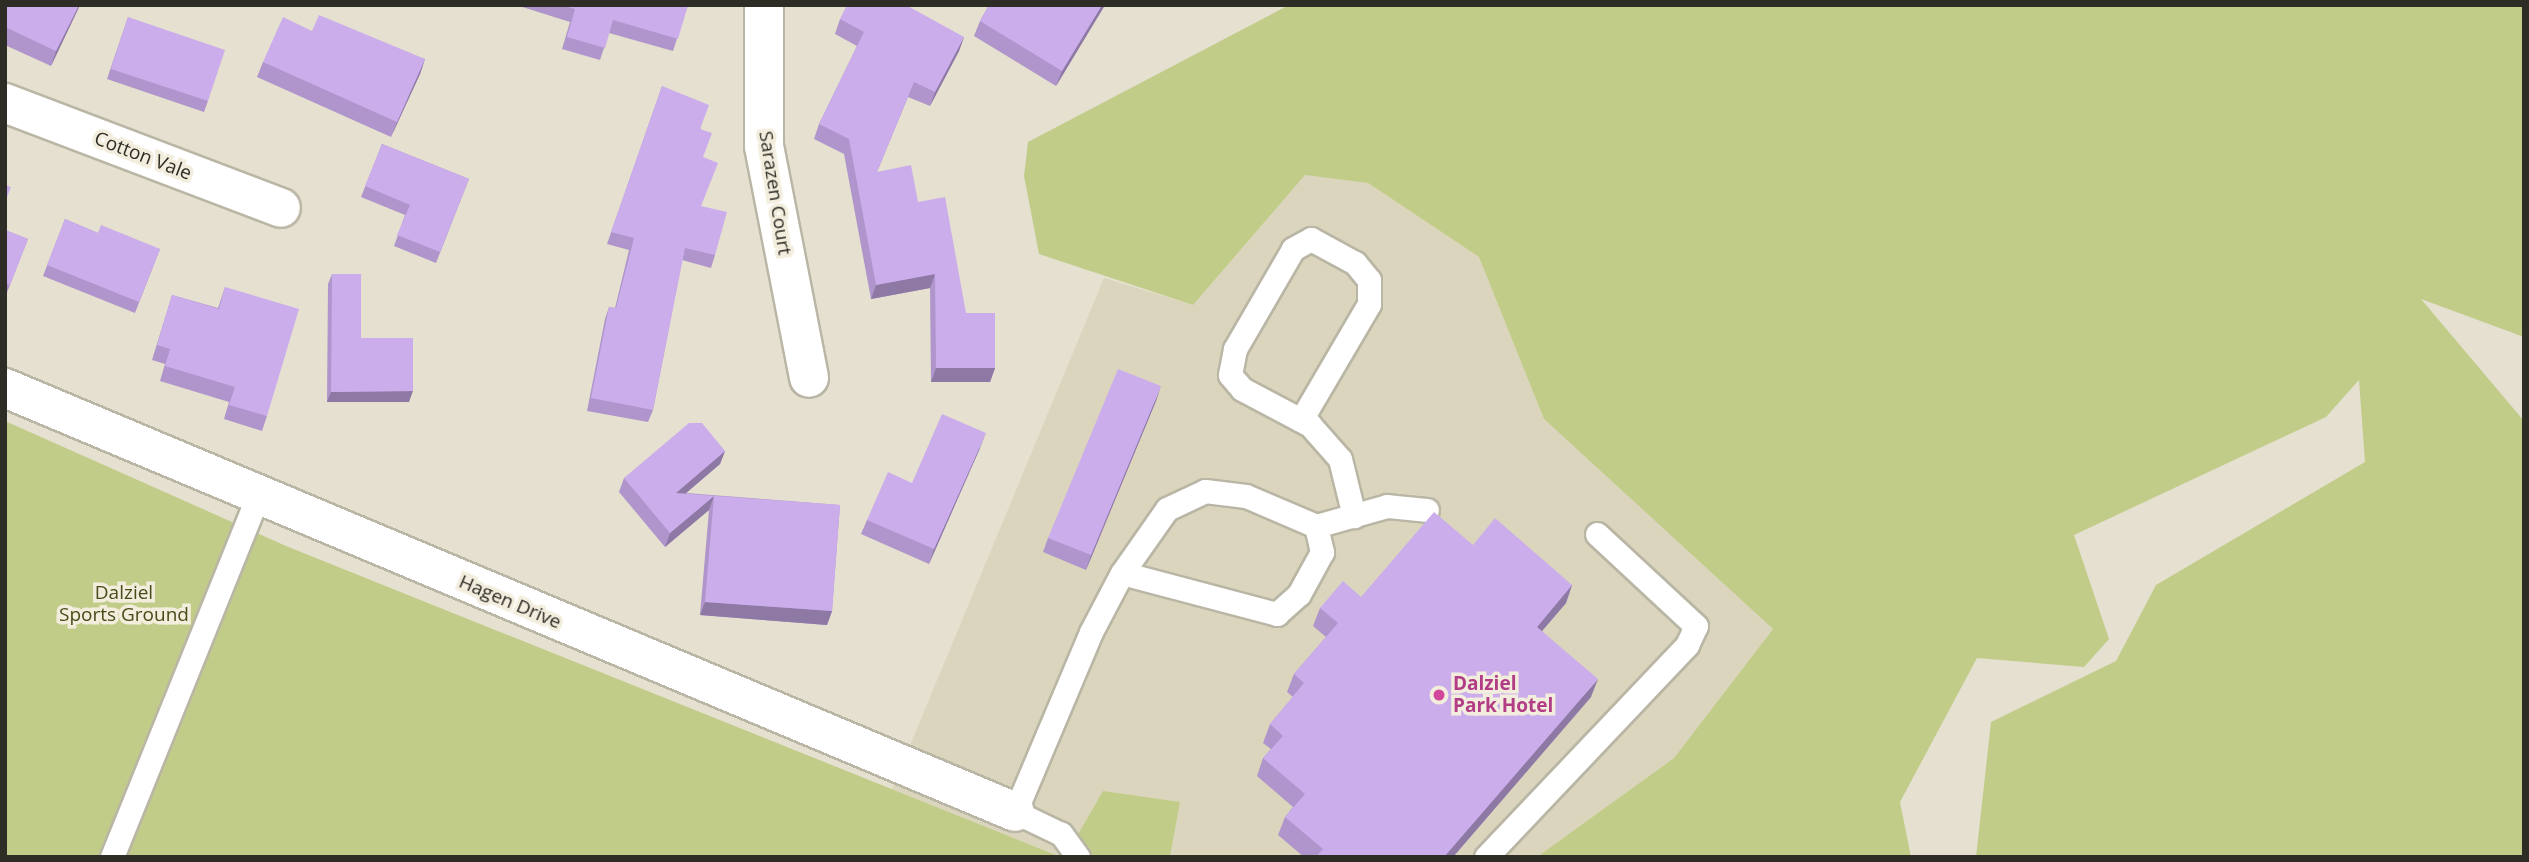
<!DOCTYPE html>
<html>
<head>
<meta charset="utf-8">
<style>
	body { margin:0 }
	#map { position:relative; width:2529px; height:862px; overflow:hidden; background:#e5e0cf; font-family:"Open Sans",sans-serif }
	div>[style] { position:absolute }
	.built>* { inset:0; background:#dbd5bd }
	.green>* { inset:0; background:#c1cc89 }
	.roads { filter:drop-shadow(2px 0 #bab6a5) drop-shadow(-2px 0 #bab6a5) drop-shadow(0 2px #bab6a5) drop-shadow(0 -2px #bab6a5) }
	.lane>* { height:23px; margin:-11.5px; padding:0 11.5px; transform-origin:11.5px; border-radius:11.5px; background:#fff }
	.street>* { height:38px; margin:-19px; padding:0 19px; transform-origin:19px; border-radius:19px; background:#fff }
	.wall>* { inset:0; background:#af95cb }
	.shaded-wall>* { inset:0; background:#8e79a5 }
	.building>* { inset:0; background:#cbadec }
	.dots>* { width:19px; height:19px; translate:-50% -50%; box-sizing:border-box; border:4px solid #f2eddc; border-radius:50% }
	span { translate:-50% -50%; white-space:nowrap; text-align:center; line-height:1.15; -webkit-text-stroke:7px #f2eddc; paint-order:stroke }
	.street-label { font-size:19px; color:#2d2c25 }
	.park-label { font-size:19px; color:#464d18 }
	.hotel-label { font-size:19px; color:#b23c85; font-weight:700 }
	.left { translate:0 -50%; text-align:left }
	.frame { position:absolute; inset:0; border:7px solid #2d2c25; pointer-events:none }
</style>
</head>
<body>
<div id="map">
	<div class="built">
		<div style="clip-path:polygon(1305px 175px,1368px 183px,1479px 257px,1544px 419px,1773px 629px,1674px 758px,1537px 857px,1170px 857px,1180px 802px,1061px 857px,892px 789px,1104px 278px,1193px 305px)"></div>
	</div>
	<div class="green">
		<div style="clip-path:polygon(1289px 5px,2524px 5px,2524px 337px,2421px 299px,2524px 421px,2524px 857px,1976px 857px,1991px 722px,2116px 661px,2156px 585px,2365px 462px,2359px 380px,2326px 417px,2074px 535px,2109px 639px,2084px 667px,1977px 658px,1900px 802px,1911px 857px,1537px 857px,1674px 758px,1773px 629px,1544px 419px,1479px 257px,1368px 183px,1305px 175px,1193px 305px,1039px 254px,1024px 176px,1028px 142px)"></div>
		<div style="clip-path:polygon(5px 421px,286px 546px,1061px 857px,5px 857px)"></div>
		<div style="clip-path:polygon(1103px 791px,1180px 802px,1170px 857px,1065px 857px)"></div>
	</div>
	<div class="roads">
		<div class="lane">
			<div style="left:1301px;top:420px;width:134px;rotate:-59.6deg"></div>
			<div style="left:1369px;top:304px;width:24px;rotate:-90deg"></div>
			<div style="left:1369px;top:280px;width:22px;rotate:-129deg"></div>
			<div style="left:1355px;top:263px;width:50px;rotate:-151.4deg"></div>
			<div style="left:1311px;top:239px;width:21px;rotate:151deg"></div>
			<div style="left:1293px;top:249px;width:116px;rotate:120.1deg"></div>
			<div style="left:1235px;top:349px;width:26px;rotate:101deg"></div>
			<div style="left:1230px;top:375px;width:18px;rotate:49deg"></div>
			<div style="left:1242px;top:389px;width:77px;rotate:27.9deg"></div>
			<div style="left:1310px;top:425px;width:45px;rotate:48.6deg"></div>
			<div style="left:1340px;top:459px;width:59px;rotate:76.2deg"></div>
			<div style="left:1316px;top:526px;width:74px;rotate:-15.7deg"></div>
			<div style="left:1387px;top:506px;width:40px;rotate:5.7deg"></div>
			<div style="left:112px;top:857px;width:390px;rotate:-68deg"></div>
			<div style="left:1078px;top:857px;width:29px;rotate:-126deg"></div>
			<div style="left:1061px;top:834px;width:51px;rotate:-154.4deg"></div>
			<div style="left:1015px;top:812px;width:195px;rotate:-67.1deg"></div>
			<div style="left:1091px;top:632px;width:67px;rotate:-62.3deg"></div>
			<div style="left:1122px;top:573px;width:78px;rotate:-54.9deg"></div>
			<div style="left:1167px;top:509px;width:42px;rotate:-25.3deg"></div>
			<div style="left:1205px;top:491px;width:41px;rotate:7deg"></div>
			<div style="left:1246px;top:496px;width:76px;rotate:23.2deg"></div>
			<div style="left:1316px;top:526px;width:27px;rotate:77deg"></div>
			<div style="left:1322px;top:552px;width:48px;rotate:118.7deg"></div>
			<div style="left:1299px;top:594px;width:30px;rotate:138deg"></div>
			<div style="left:1277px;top:614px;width:160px;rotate:-165.2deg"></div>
			<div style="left:1486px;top:857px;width:292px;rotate:-46.5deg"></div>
			<div style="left:1687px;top:645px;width:21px;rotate:-65deg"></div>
			<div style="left:1696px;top:626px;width:135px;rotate:-137.1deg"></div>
		</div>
		<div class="street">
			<div style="left:764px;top:5px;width:141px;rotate:90deg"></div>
			<div style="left:764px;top:146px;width:236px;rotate:79deg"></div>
			<div style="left:5px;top:103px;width:295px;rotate:20.8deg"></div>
			<div style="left:5px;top:388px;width:1095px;rotate:22.77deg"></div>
		</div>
	</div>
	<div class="wall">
		<div style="clip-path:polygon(5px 5px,80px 5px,51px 66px,5px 45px)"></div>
		<div style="clip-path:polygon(516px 5px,688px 5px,673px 51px,609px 33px,600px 60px,562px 49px,570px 22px)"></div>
		<div style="clip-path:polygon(989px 5px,1105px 5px,1056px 86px,974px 36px,980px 21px)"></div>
		<div style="clip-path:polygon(128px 17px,208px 101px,204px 112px,107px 79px)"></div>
		<div style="clip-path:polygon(840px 19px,964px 37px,959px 51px,930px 106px,908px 97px,877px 172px,918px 202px,966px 313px,995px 368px,990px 382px,931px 382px,930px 288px,871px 299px,844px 154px,814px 139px,819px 124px,857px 46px,835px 34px)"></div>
		<div style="clip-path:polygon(312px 31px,425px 59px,420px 74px,391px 137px,257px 77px,263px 62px)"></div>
		<div style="clip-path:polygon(662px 86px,701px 129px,703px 157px,701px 206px,715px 255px,711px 268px,682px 260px,653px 410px,648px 422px,587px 411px,605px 319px,609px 307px,615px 308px,629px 250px,607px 244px)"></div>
		<div style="clip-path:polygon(382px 144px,469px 179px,436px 263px,394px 246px,405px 215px,361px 197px)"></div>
		<div style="clip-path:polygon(65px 219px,98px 233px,160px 249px,135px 313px,43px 276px)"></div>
		<div style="clip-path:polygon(5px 230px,28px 239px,6px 295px,5px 295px)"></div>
		<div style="clip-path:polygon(332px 274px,361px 338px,409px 402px,327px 402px,328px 284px)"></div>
		<div style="clip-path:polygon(225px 287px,267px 416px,262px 431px,224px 419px,229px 402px,160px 381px,165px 364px,152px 360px,172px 295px,218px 308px)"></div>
		<div style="clip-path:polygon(1156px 401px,1086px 570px,1043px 552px,1048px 538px)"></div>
		<div style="clip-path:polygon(980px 448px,929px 564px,861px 534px,867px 520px)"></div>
		<div style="clip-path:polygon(725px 451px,720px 464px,686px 493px,840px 505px,832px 611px,827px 625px,700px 615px,709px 510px,665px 547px,619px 492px,624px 478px)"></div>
		<div style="clip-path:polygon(1473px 545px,1572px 585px,1566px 603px,1542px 631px,1591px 697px,1453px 857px,1304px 857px,1278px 835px,1285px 817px,1293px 807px,1257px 776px,1263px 758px,1271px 749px,1263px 743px,1270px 724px,1293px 697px,1287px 692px,1294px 674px,1326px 637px,1313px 626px,1320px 608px,1361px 597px)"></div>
	</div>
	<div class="shaded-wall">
		<div style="clip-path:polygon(79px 5px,80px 5px,51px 66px,56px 51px)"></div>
		<div style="clip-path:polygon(1102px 5px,1105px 5px,1056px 86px,1062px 71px)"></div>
		<div style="clip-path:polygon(964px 37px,959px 51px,930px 106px,935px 92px)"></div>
		<div style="clip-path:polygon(425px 59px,420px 74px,391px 137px,397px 122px)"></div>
		<div style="clip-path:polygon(935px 274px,930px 288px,871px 299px,876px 285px)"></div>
		<div style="clip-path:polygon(936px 368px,995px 368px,990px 382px,931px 382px)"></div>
		<div style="clip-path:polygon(1161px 386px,1156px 401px,1086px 570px,1091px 555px)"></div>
		<div style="clip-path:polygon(413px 391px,409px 402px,327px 402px,331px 392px)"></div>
		<div style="clip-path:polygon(986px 433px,980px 448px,929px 564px,934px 549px)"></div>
		<div style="clip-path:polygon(725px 451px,720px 464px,671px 506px,676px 493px)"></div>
		<div style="clip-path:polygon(714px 496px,709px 510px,665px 547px,670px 533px)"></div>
		<div style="clip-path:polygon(1572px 585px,1566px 603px,1530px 645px,1537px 627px)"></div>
		<div style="clip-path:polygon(705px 602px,832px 611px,827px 625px,700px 615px)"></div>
		<div style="clip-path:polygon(1598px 679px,1591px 697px,1453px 857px,1444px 857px)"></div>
	</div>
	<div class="building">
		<div style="clip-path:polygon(5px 5px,79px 5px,56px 51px,5px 27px)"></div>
		<div style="clip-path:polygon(561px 5px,688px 5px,678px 39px,613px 20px,605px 48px,567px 37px,575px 9px)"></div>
		<div style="clip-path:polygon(847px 5px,906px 5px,964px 37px,935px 92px,914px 82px,877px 172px,911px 165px,918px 202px,945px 197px,966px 313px,995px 313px,995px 368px,936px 368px,935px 274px,876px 285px,849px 139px,819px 124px,864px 32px,840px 19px)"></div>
		<div style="clip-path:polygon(989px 5px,1102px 5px,1062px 71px,980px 21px)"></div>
		<div style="clip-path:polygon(319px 15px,425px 59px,397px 122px,263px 62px,283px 17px,312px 31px)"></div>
		<div style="clip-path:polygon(128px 17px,225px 50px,208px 101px,111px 69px)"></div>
		<div style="clip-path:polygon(662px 86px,709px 105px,700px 129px,712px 133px,703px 157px,718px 163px,701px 206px,727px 212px,715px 255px,685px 248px,653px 410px,591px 398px,609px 307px,616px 308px,634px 238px,611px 232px)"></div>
		<div style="clip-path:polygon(382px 144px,469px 179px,440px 252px,397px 235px,410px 205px,365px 186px)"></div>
		<div style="clip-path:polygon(5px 185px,11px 187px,5px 202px)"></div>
		<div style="clip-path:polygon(65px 219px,98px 233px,101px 225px,160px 249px,139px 302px,47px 265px)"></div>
		<div style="clip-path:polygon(5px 230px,28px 239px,10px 285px,5px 283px)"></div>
		<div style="clip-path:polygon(332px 274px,361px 274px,361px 338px,413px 338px,413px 391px,331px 392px)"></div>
		<div style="clip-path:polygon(225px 287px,299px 309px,267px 416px,229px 405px,235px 387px,165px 366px,170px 349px,157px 345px,172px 295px,219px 309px)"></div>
		<div style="clip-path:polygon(1118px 369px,1161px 386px,1091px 555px,1048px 538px)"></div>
		<div style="clip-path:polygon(942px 414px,986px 433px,934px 549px,867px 520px,888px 472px,912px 483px)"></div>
		<div style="clip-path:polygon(689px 423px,702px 423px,725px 451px,676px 493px,840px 505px,832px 611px,705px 602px,714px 496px,670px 533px,624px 478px)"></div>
		<div style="clip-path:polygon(1434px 512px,1473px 545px,1495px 518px,1572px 585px,1537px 627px,1598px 679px,1444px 857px,1316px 857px,1323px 849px,1285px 817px,1305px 794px,1263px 758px,1283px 736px,1270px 724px,1304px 683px,1294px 674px,1338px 623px,1320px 608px,1343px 581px,1361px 597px)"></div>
	</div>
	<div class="dots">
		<div style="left:1439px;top:695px;background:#d1479c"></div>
	</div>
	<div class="street-label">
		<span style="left:143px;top:156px;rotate:21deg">Cotton Vale</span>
		<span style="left:775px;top:193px;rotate:81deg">Sarazen Court</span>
		<span style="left:510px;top:602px;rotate:23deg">Hagen Drive</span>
	</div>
	<div class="park-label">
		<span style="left:124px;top:604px">Dalziel<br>Sports Ground</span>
	</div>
	<div class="hotel-label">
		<span class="left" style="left:1453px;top:695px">Dalziel<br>Park Hotel</span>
	</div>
	<div class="frame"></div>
</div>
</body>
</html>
